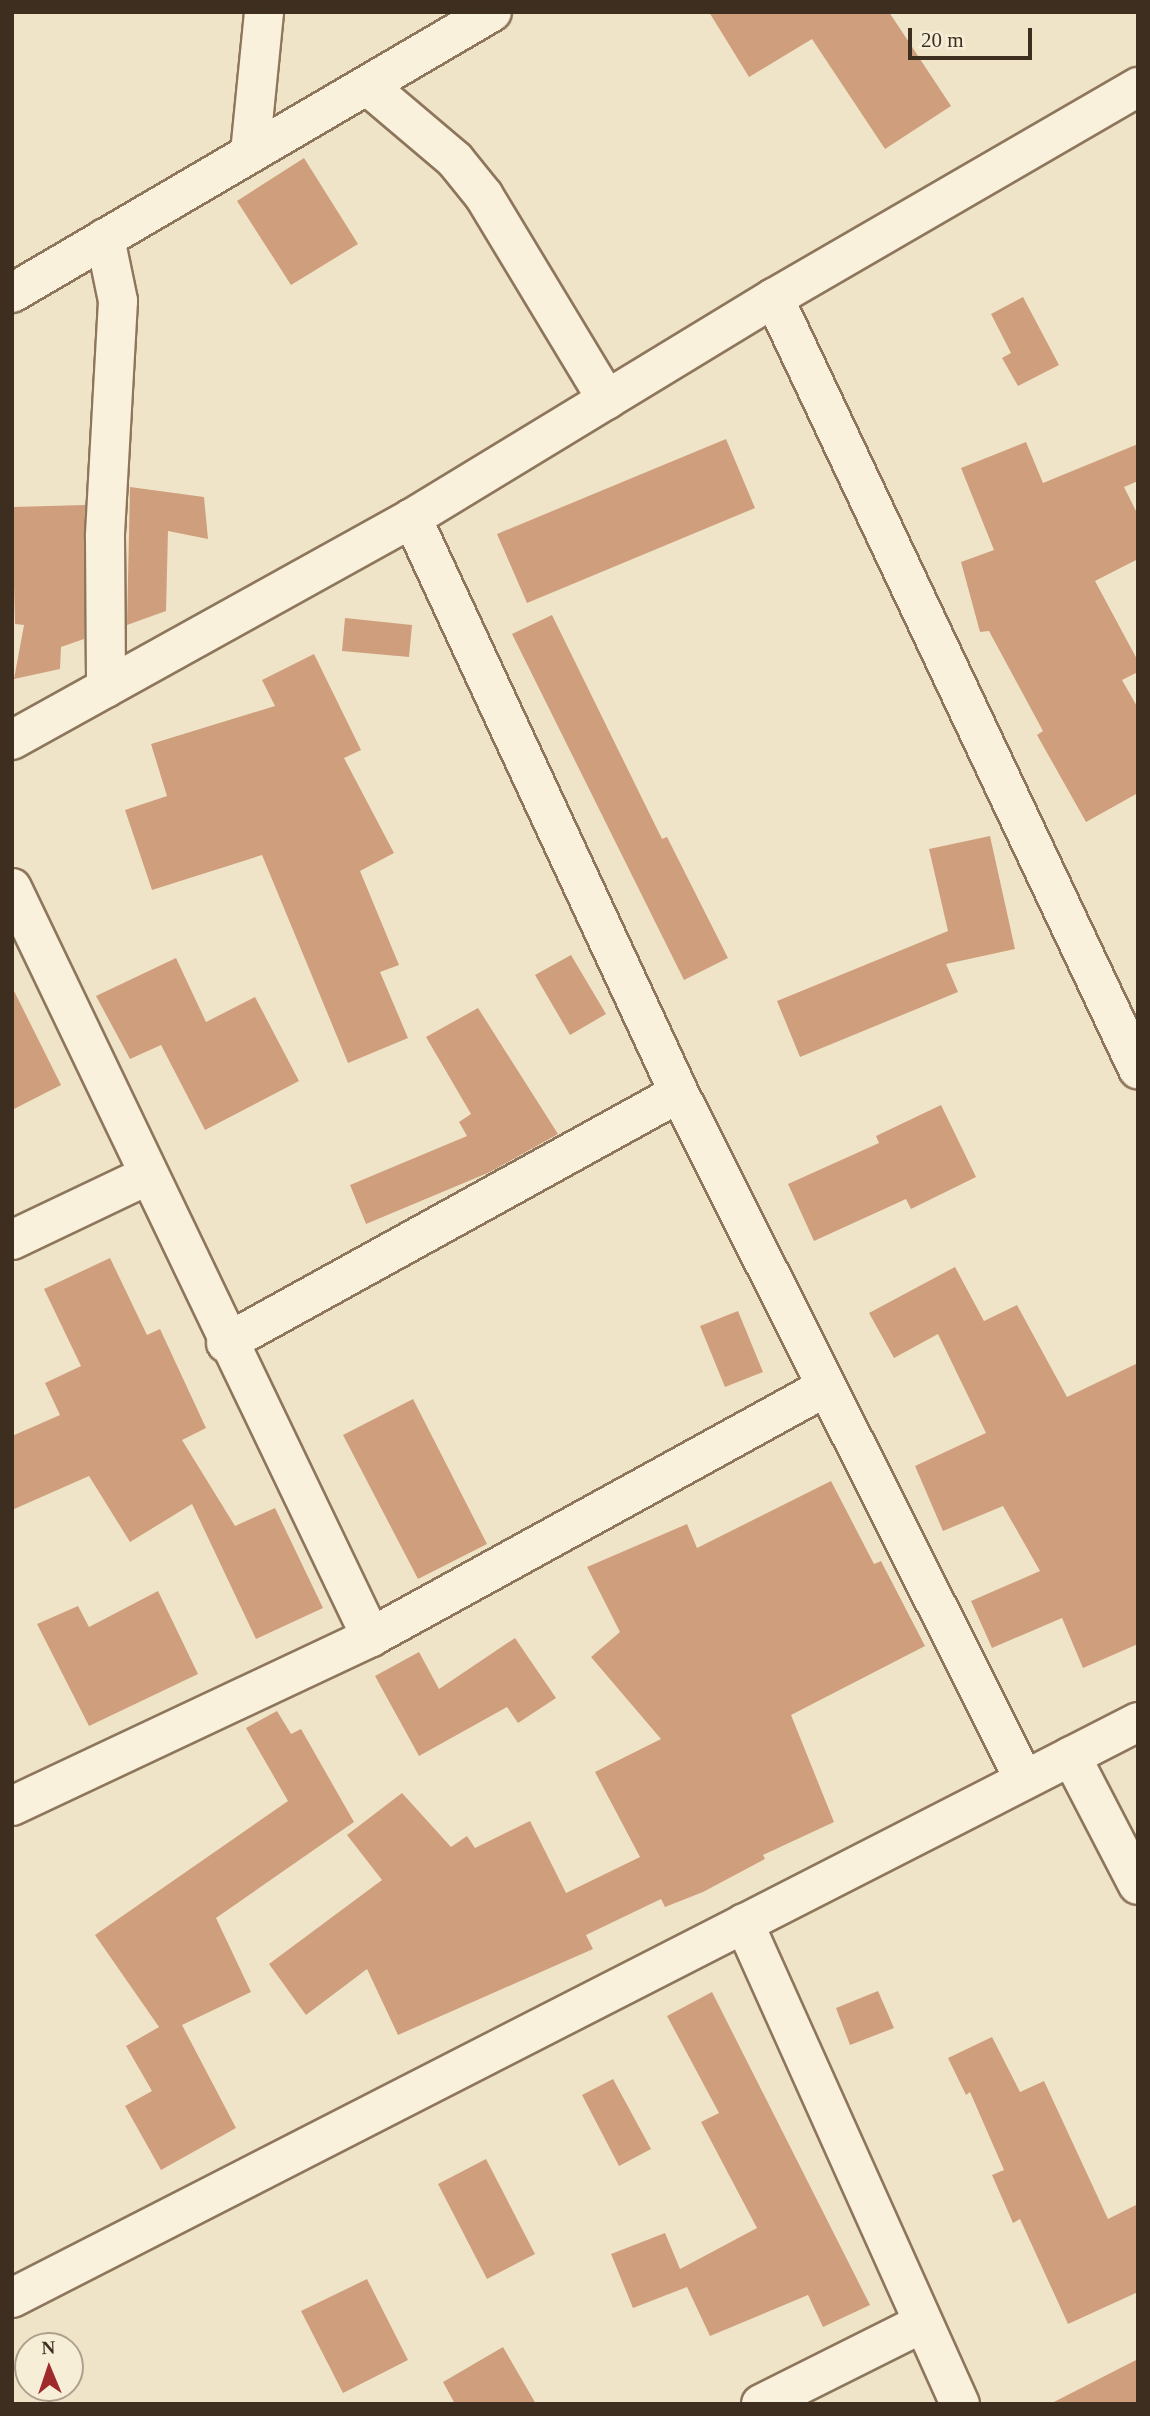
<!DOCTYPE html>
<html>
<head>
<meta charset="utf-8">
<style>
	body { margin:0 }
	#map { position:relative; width:1150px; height:2416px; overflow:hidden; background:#f0e4c8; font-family:Georgia,serif }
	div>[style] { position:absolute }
	.building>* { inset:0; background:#cf9f7d }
	.roads { filter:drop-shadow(2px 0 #8d765c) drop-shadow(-2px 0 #8d765c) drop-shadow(0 2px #8d765c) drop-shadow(0 -2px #8d765c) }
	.minor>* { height:38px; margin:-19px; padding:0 19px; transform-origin:19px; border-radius:19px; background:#faf1dc }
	span { translate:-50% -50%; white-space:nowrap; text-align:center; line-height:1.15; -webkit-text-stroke:6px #f7eed8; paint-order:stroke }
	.frame { position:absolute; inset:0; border:14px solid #3d2e20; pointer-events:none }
	.north { position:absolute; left:14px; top:2332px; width:70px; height:70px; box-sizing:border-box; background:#f7eed8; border:2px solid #ada18e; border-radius:50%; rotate:358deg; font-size:19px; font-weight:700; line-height:28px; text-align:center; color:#3d2e20 }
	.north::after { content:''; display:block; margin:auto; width:24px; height:32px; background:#9e2a2b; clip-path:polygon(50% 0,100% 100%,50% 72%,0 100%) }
	.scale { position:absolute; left:908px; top:28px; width:124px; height:32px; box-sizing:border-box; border:4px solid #3d2e20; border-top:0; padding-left:9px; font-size:21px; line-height:24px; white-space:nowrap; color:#3d2e20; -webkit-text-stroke:5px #f7eed8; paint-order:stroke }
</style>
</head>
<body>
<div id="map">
	<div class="building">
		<div style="clip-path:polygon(709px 12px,889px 12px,951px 106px,885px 149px,812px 39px,749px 77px)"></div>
		<div style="clip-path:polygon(304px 158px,358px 244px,291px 285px,237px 201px)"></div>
		<div style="clip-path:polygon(1023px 297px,1059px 365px,1018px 386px,1002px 358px,1011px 353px,991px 314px)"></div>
		<div style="clip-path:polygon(726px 439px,755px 508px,527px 603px,497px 534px)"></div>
		<div style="clip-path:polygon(1026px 442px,1043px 483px,1138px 444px,1138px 481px,1124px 487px,1138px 515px,1138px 559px,1095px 581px,1138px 661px,1138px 672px,1122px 680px,1138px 708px,1138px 793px,1086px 822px,1037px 735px,1043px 731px,989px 631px,980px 632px,961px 562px,994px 550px,961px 468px)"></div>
		<div style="clip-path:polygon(130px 487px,204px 497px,208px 539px,168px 531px,166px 611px,127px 625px)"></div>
		<div style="clip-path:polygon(85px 505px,84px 639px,61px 647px,60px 669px,14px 679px,24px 625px,15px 624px,12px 507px)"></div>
		<div style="clip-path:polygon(552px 615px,662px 839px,667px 837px,728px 958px,684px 980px,512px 634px)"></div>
		<div style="clip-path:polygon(345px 618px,412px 625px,409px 657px,342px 651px)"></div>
		<div style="clip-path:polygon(314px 654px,361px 750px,344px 758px,394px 853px,360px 871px,399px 965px,380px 972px,408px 1038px,348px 1063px,262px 855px,152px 890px,125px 810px,167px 796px,151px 744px,275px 706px,262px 680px)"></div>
		<div style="clip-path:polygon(990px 836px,1015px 949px,946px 964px,958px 992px,800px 1057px,777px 1001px,948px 931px,929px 849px)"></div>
		<div style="clip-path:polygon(571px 955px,606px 1014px,570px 1035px,535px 975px)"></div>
		<div style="clip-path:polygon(176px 958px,206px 1022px,255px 997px,299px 1081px,205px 1130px,161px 1045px,130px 1059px,96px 996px)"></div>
		<div style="clip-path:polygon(12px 987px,61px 1085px,12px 1110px)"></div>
		<div style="clip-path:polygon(478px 1008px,558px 1134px,490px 1172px,366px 1224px,350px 1185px,467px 1136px,459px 1122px,471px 1114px,426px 1037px)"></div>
		<div style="clip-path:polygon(941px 1105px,976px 1177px,911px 1209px,906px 1199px,814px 1241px,788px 1184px,879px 1143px,876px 1136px)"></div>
		<div style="clip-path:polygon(110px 1258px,147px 1335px,160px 1329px,206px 1428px,182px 1440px,235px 1526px,275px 1508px,323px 1608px,256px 1639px,192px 1504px,130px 1542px,89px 1476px,12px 1510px,12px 1436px,60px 1415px,45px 1383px,81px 1366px,44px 1289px)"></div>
		<div style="clip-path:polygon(955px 1267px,984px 1321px,1017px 1305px,1067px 1397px,1138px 1363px,1138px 1644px,1083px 1668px,1062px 1618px,992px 1648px,971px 1601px,1040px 1571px,1003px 1506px,943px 1531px,915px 1466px,986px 1433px,938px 1334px,894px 1358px,869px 1313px)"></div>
		<div style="clip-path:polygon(738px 1311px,763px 1372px,725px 1387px,700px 1326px)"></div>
		<div style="clip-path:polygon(413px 1399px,487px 1544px,418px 1579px,343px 1435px)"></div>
		<div style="clip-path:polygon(831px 1481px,874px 1564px,881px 1561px,925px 1646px,791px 1715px,834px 1822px,763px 1855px,765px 1859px,703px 1892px,665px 1907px,661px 1899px,586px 1935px,593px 1949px,398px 2035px,367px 1969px,306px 2015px,269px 1964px,382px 1880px,347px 1835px,402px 1793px,451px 1847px,467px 1836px,475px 1848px,530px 1821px,566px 1893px,640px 1857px,595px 1772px,661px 1739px,591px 1657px,620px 1632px,587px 1567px,687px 1524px,697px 1548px)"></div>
		<div style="clip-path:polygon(158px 1591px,198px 1674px,89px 1726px,37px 1624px,78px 1606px,89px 1627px)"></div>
		<div style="clip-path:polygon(515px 1638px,556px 1698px,518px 1723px,507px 1707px,419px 1756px,375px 1676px,419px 1652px,439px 1689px)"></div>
		<div style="clip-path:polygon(277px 1711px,291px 1734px,301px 1729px,354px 1822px,216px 1918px,251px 1992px,182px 2025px,236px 2128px,161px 2170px,125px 2106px,152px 2091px,126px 2046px,159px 2027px,95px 1935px,288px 1801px,246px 1728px)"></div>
		<div style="clip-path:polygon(878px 1991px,894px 2028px,850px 2045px,836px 2008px)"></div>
		<div style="clip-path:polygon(712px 1992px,870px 2305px,823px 2327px,808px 2295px,710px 2336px,687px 2287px,633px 2308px,611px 2254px,665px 2233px,680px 2269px,757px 2228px,701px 2122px,719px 2113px,667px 2016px)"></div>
		<div style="clip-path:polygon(992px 2037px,1020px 2092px,1044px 2081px,1108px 2219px,1138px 2204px,1138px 2292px,1068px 2324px,1020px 2219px,1013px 2223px,992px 2175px,1004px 2170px,970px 2092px,966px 2095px,948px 2058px)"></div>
		<div style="clip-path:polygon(613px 2079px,651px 2149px,619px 2166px,582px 2095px)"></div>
		<div style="clip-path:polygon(486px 2159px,535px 2254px,487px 2279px,438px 2184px)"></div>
		<div style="clip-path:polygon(367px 2279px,408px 2360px,343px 2393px,301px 2311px)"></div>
		<div style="clip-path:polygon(503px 2347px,536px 2404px,455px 2404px,443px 2382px)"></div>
		<div style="clip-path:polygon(1138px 2359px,1138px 2404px,1050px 2404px)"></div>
	</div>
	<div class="roads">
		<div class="minor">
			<div style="left:369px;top:87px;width:113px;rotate:40.3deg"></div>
			<div style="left:455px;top:160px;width:46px;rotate:51.1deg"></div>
			<div style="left:484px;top:196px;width:238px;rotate:58.9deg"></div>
			<div style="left:250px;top:153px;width:142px;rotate:-84.3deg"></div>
			<div style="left:105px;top:238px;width:64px;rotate:78.3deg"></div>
			<div style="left:118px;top:301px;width:236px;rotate:93.2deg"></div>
			<div style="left:105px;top:537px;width:151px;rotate:89.6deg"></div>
			<div style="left:12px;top:293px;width:556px;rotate:-30.35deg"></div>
			<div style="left:774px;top:298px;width:853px;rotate:64.73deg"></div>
			<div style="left:412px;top:518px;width:634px;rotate:65.09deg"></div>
			<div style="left:679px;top:1093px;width:768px;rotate:63.3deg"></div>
			<div style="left:12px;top:740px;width:457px;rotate:-29deg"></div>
			<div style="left:412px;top:518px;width:424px;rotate:-31.3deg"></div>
			<div style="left:774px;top:298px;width:421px;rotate:-30.1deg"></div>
			<div style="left:12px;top:888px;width:831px;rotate:64.39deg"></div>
			<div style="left:12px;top:1240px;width:148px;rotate:-25.5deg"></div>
			<div style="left:226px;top:1343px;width:517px;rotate:-28.89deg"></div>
			<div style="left:1071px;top:1756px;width:145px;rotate:62.6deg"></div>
			<div style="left:12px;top:1806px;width:397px;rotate:-25.2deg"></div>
			<div style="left:371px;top:1637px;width:519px;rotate:-28.79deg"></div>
			<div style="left:744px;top:1923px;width:527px;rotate:65.82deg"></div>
			<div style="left:12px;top:2298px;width:1265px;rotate:-27.09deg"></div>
			<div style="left:761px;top:2404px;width:181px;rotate:-26.6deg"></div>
		</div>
	</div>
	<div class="frame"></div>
	<div class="north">N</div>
	<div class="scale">20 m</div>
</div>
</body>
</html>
